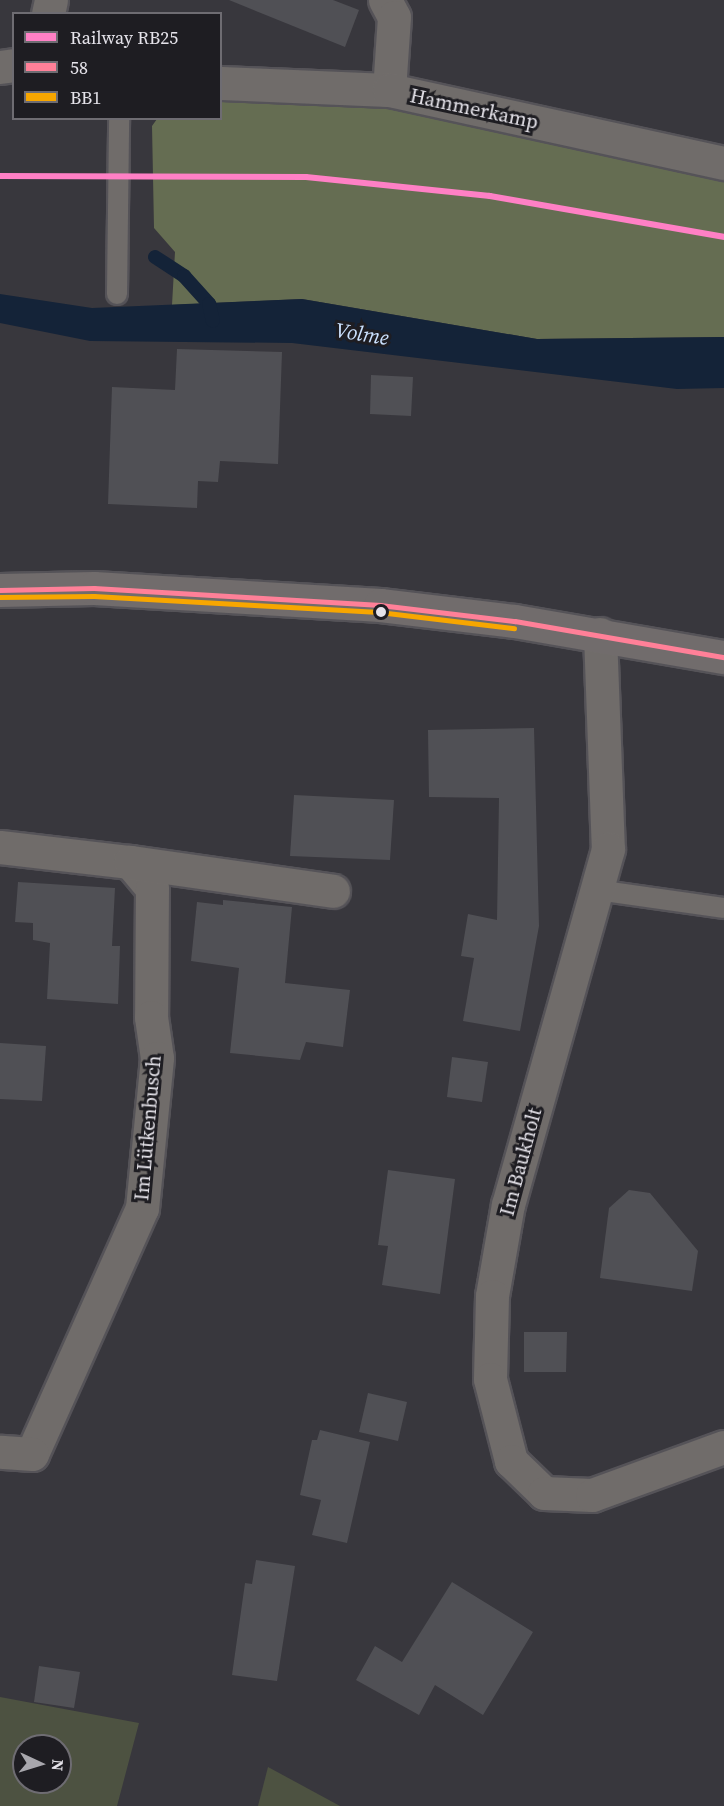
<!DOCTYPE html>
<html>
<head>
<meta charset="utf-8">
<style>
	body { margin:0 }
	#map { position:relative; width:724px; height:1806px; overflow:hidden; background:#38373d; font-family:"Source Serif 4",serif }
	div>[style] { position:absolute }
	.green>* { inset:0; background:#4d5241 }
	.forest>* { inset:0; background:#656d52 }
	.water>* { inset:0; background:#142338 }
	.stream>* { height:14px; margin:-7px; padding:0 7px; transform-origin:7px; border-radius:7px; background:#142338 }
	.building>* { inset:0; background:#505055 }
	.roads { filter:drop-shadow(2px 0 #555358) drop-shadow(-2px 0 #555358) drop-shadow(0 2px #555358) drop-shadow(0 -2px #555358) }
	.lane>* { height:20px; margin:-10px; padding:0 10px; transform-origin:10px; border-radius:10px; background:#706c6a }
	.street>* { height:33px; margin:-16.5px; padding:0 16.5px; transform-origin:16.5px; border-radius:16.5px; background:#706c6a }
	.primary>* { height:33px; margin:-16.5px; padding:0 16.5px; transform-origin:16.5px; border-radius:16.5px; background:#716c6c }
	.bus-1>* { height:4.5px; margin:-2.25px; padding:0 2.25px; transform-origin:2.25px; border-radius:2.25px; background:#ff8098 }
	.bus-2>* { height:4.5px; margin:-2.25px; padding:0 2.25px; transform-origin:2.25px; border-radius:2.25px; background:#f7a600 }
	.rail-1>* { height:6px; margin:-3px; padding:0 3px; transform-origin:3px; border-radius:3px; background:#ff80c5 }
	.dots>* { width:16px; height:16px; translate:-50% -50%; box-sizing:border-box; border:3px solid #1e1d22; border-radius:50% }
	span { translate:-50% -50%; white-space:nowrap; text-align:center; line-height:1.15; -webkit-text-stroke:6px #1e1d22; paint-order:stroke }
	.street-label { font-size:20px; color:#e5e3ea }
	.water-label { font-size:21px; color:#cbe1fe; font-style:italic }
	.legend { position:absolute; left:12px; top:12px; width:210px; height:108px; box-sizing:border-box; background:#1e1d22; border:2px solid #6e6c72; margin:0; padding:8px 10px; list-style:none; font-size:18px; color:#e5e3ea }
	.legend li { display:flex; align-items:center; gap:12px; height:30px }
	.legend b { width:30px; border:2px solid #6e6c72 }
	.north { position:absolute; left:12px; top:1734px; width:60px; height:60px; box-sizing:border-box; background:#1e1d22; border:2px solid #6e6c72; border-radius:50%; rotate:94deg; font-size:16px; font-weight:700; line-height:24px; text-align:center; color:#e5e3ea }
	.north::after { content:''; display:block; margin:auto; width:21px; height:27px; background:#a8a7ad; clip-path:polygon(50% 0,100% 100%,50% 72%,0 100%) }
</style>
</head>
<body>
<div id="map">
	<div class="green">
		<div style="clip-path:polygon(evenodd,0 1697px,139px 1723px,117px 1806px,0 1806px,0 1697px,24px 1746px,60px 1746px,60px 1782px,24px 1782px,24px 1746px)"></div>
		<div style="clip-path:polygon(268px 1767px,340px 1806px,258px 1806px)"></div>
	</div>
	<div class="forest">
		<div style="clip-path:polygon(221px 93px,361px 103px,724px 181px,724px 337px,537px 339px,302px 299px,172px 305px,175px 252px,154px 228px,152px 126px,157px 119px,220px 118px)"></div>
	</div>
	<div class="water">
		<div style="clip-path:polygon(0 294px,92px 308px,302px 299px,537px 339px,724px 337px,724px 388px,677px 389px,292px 343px,90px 341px,0 323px)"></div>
	</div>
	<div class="stream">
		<div style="left:155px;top:257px;width:35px;rotate:33deg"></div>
		<div style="left:184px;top:276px;width:38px;rotate:48deg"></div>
		<div style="left:209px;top:304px;width:17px;rotate:77deg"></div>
	</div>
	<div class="building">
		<div style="clip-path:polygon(229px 0,333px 0,359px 10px,345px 47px)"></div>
		<div style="clip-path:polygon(177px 349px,282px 352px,278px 464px,220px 461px,218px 482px,198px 481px,197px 508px,108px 504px,112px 387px,175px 390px)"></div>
		<div style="clip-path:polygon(371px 375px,413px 377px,411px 416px,370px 414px)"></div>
		<div style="clip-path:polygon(534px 728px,539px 926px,520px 1031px,463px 1021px,474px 958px,461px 956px,468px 914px,497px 920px,499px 798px,429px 797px,428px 730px)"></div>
		<div style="clip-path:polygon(294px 795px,394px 800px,390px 860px,290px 856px)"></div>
		<div style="clip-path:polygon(18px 882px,115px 888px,112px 946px,120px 946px,118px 1004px,47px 999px,50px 943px,33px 940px,33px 923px,15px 922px)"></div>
		<div style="clip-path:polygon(223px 900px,292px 907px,285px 983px,350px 990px,343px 1047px,306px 1042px,300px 1060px,230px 1053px,239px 968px,191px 961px,197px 902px,223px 905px)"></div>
		<div style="clip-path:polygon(0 1043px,46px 1046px,42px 1101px,0 1099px)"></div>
		<div style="clip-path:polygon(452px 1057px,488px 1062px,482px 1102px,447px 1097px)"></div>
		<div style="clip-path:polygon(388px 1170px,455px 1179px,440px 1294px,382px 1285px,388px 1246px,378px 1245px)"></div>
		<div style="clip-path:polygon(629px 1190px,650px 1193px,698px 1251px,692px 1291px,600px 1278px,609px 1208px)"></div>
		<div style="clip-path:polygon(524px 1332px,567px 1332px,566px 1372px,524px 1372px)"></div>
		<div style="clip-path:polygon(368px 1393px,407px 1402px,398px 1441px,359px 1432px)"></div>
		<div style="clip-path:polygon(320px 1430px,370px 1442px,347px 1543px,312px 1535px,321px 1500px,300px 1495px,312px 1440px,317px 1440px)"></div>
		<div style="clip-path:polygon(256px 1560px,295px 1566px,277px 1681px,232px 1675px,245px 1583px,252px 1584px)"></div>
		<div style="clip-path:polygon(452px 1582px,533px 1632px,483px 1715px,435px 1685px,419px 1715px,356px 1680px,375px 1646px,402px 1662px)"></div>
		<div style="clip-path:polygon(39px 1666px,80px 1672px,74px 1708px,34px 1702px)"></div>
	</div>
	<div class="roads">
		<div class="lane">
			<div style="left:117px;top:294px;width:176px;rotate:-89.3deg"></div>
			<div style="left:597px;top:890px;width:128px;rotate:8.1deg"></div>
		</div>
		<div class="street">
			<div style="left:385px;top:0;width:19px;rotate:62deg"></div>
			<div style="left:394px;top:17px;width:73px;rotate:93.9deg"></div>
			<div style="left:48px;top:14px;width:14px;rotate:-78deg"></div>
			<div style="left:0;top:67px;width:14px;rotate:-8deg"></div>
			<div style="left:220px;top:83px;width:169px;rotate:2.4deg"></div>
			<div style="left:389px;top:90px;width:343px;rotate:12.3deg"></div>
			<div style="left:600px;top:634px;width:215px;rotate:87.9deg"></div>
			<div style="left:608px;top:849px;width:369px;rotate:105.7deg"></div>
			<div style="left:508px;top:1204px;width:93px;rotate:99.9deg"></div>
			<div style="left:492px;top:1296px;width:83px;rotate:91.4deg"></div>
			<div style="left:490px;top:1379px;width:85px;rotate:75.6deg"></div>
			<div style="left:511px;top:1461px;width:46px;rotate:44.1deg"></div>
			<div style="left:544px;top:1493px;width:48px;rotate:2.4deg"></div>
			<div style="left:592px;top:1495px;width:140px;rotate:-20deg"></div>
			<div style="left:0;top:847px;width:131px;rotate:6.6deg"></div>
			<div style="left:130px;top:862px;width:34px;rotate:50deg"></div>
			<div style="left:152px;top:888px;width:129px;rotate:90.4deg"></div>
			<div style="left:151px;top:1017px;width:41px;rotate:81.7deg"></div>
			<div style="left:157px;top:1058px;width:151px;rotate:95.7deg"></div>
			<div style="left:142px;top:1208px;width:269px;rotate:114.1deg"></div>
			<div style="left:32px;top:1454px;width:32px;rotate:-176deg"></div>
			<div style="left:130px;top:862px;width:205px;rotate:8.1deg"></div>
		</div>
		<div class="primary">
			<div style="left:0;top:590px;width:94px;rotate:-1.2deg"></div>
			<div style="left:94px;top:588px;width:287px;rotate:3.4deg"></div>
			<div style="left:380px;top:605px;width:136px;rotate:6.8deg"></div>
			<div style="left:515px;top:621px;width:212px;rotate:9.8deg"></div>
		</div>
	</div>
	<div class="bus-1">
		<div style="left:0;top:590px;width:94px;rotate:-1.2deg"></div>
		<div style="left:94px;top:588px;width:287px;rotate:3.4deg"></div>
		<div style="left:380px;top:605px;width:136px;rotate:6.8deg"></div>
		<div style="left:515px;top:621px;width:212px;rotate:9.8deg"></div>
	</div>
	<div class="bus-2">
		<div style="left:0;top:597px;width:94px;rotate:-0.6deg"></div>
		<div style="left:94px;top:596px;width:285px;rotate:3.2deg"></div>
		<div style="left:379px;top:612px;width:136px;rotate:6.8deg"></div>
	</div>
	<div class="rail-1">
		<div style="left:0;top:176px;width:306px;rotate:0.2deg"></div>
		<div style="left:306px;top:177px;width:185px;rotate:5.9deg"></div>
		<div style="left:490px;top:196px;width:238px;rotate:9.9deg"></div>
	</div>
	<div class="dots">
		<div style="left:381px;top:612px;background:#e5e3ea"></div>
	</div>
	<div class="street-label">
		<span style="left:474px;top:109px;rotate:12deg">Hammerkamp</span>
		<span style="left:148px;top:1128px;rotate:-85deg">Im Lütkenbusch</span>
		<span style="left:521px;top:1162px;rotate:-75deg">Im Baukholt</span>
	</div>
	<div class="water-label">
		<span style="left:362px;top:334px;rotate:9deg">Volme</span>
	</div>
	<ul class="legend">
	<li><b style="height:8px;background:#ff80c5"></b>Railway RB25</li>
	<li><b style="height:8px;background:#ff8098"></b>58</li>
	<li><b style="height:8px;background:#f7a600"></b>BB1</li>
	</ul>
	<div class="north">N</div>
</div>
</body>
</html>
